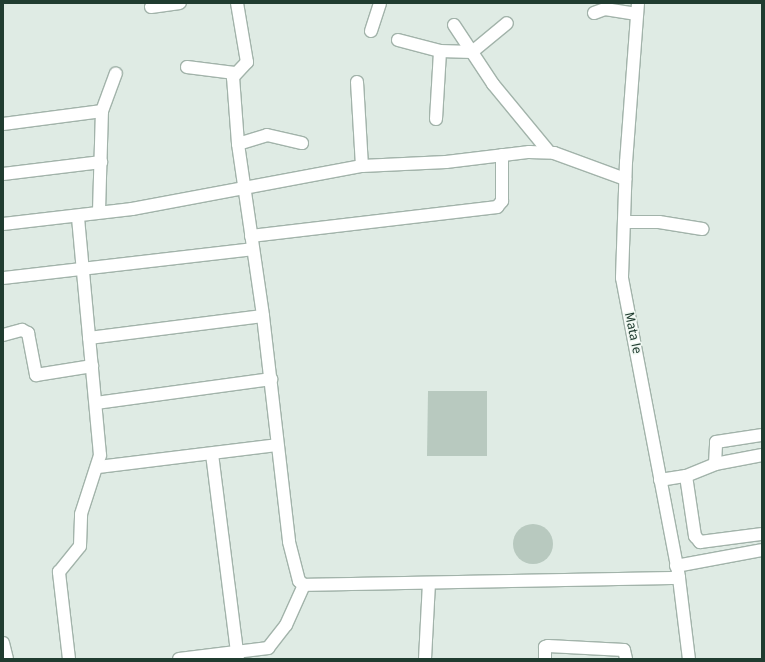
<!DOCTYPE html>
<html>
<head>
<meta charset="utf-8">
<style>
	body { margin:0 }
	#map { position:relative; width:765px; height:662px; overflow:hidden; background:#dfebe4; font-family:"Source Sans 3",sans-serif }
	div>[style] { position:absolute }
	.building>* { inset:0; background:#b8c9bf }
	.round { border-radius:50% }
	.roads { filter:drop-shadow(1px 0 #a2b3aa) drop-shadow(-1px 0 #a2b3aa) drop-shadow(0 1px #a2b3aa) drop-shadow(0 -1px #a2b3aa) }
	.minor>* { height:12px; margin:-6px; padding:0 6px; transform-origin:6px; border-radius:6px; background:#fff }
	span { translate:-50% -50%; white-space:nowrap; text-align:center; line-height:1.15; -webkit-text-stroke:3px #f0f8f2; paint-order:stroke }
	.street-label { font-size:14px; color:#203c30 }
	.frame { position:absolute; inset:0; border:4px solid #203c30; pointer-events:none }
</style>
</head>
<body>
<div id="map">
	<div class="building">
		<div style="clip-path:polygon(428px 391px,487px 391px,487px 456px,427px 456px)"></div>
		<div class="round" style="left:513px;top:524px;width:40px;height:40px"></div>
	</div>
	<div class="roads">
		<div class="minor">
			<div style="left:237px;top:3px;width:60px;rotate:80.4deg"></div>
			<div style="left:247px;top:62px;width:21px;rotate:133deg"></div>
			<div style="left:233px;top:77px;width:67px;rotate:85.7deg"></div>
			<div style="left:238px;top:144px;width:174px;rotate:81.7deg"></div>
			<div style="left:263px;top:316px;width:227px;rotate:83.4deg"></div>
			<div style="left:289px;top:542px;width:40px;rotate:75.6deg"></div>
			<div style="left:299px;top:581px;width:6px;rotate:39deg"></div>
			<div style="left:304px;top:585px;width:375px;rotate:-1.1deg"></div>
			<div style="left:638px;top:3px;width:159px;rotate:94.3deg"></div>
			<div style="left:626px;top:162px;width:116px;rotate:92deg"></div>
			<div style="left:622px;top:278px;width:305px;rotate:79.2deg"></div>
			<div style="left:679px;top:578px;width:82px;rotate:83deg"></div>
			<div style="left:151px;top:7px;width:29px;rotate:-8deg"></div>
			<div style="left:594px;top:13px;width:12px;rotate:-20deg"></div>
			<div style="left:605px;top:9px;width:32px;rotate:9deg"></div>
			<div style="left:454px;top:25px;width:71px;rotate:56.5deg"></div>
			<div style="left:493px;top:84px;width:88px;rotate:50.5deg"></div>
			<div style="left:371px;top:31px;width:29px;rotate:-72deg"></div>
			<div style="left:398px;top:40px;width:43px;rotate:14.7deg"></div>
			<div style="left:440px;top:51px;width:32px;rotate:2deg"></div>
			<div style="left:472px;top:52px;width:45px;rotate:-39.6deg"></div>
			<div style="left:187px;top:67px;width:48px;rotate:7.1deg"></div>
			<div style="left:357px;top:82px;width:84px;rotate:86.6deg"></div>
			<div style="left:436px;top:119px;width:68px;rotate:-86.6deg"></div>
			<div style="left:3px;top:124px;width:100px;rotate:-7.5deg"></div>
			<div style="left:238px;top:144px;width:30px;rotate:-17deg"></div>
			<div style="left:267px;top:135px;width:36px;rotate:13deg"></div>
			<div style="left:3px;top:174px;width:99px;rotate:-7deg"></div>
			<div style="left:99px;top:211px;width:100px;rotate:-88.3deg"></div>
			<div style="left:102px;top:111px;width:40px;rotate:-69.8deg"></div>
			<div style="left:624px;top:222px;width:35px"></div>
			<div style="left:659px;top:222px;width:44px;rotate:9.2deg"></div>
			<div style="left:3px;top:224px;width:130px;rotate:-6.6deg"></div>
			<div style="left:132px;top:209px;width:234px;rotate:-10.6deg"></div>
			<div style="left:362px;top:166px;width:84px;rotate:-2.7deg"></div>
			<div style="left:446px;top:162px;width:84px;rotate:-6.9deg"></div>
			<div style="left:529px;top:152px;width:25px;rotate:2deg"></div>
			<div style="left:554px;top:153px;width:76px;rotate:20.1deg"></div>
			<div style="left:251px;top:236px;width:248px;rotate:-6.7deg"></div>
			<div style="left:497px;top:207px;width:8px;rotate:-50deg"></div>
			<div style="left:502px;top:201px;width:46px;rotate:-90deg"></div>
			<div style="left:3px;top:278px;width:251px;rotate:-6.6deg"></div>
			<div style="left:3px;top:335px;width:20px;rotate:-15deg"></div>
			<div style="left:22px;top:330px;width:7px;rotate:27deg"></div>
			<div style="left:28px;top:333px;width:43px;rotate:79.2deg"></div>
			<div style="left:36px;top:375px;width:57px;rotate:-9.1deg"></div>
			<div style="left:89px;top:338px;width:175px;rotate:-7.2deg"></div>
			<div style="left:96px;top:403px;width:177px;rotate:-7.8deg"></div>
			<div style="left:212px;top:454px;width:207px;rotate:82.8deg"></div>
			<div style="left:715px;top:464px;width:22px;rotate:-87deg"></div>
			<div style="left:716px;top:442px;width:47px;rotate:-8.7deg"></div>
			<div style="left:98px;top:467px;width:180px;rotate:-7deg"></div>
			<div style="left:686px;top:476px;width:61px;rotate:81.5deg"></div>
			<div style="left:695px;top:536px;width:8px;rotate:50deg"></div>
			<div style="left:700px;top:542px;width:63px;rotate:-7.4deg"></div>
			<div style="left:660px;top:480px;width:26px;rotate:-9deg"></div>
			<div style="left:686px;top:476px;width:31px;rotate:-22deg"></div>
			<div style="left:715px;top:464px;width:48px;rotate:-10.8deg"></div>
			<div style="left:676px;top:566px;width:87px;rotate:-10.5deg"></div>
			<div style="left:3px;top:643px;width:16px;rotate:76deg"></div>
			<div style="left:69px;top:659px;width:88px;rotate:-96.6deg"></div>
			<div style="left:59px;top:572px;width:33px;rotate:-51deg"></div>
			<div style="left:80px;top:546px;width:32px;rotate:-88deg"></div>
			<div style="left:81px;top:514px;width:62px;rotate:-72.1deg"></div>
			<div style="left:100px;top:455px;width:240px;rotate:-95.3deg"></div>
			<div style="left:179px;top:659px;width:90px;rotate:-7deg"></div>
			<div style="left:268px;top:648px;width:29px;rotate:-52deg"></div>
			<div style="left:286px;top:625px;width:44px;rotate:-65.8deg"></div>
			<div style="left:425px;top:659px;width:76px;rotate:-87deg"></div>
			<div style="left:545px;top:659px;width:12px;rotate:-90deg"></div>
			<div style="left:545px;top:647px;width:3px;rotate:-18deg"></div>
			<div style="left:548px;top:646px;width:76px;rotate:3deg"></div>
			<div style="left:624px;top:650px;width:9px;rotate:77deg"></div>
		</div>
	</div>
	<div class="street-label">
		<span style="left:633px;top:333px;rotate:78deg">Mata Ie</span>
	</div>
	<div class="frame"></div>
</div>
</body>
</html>
